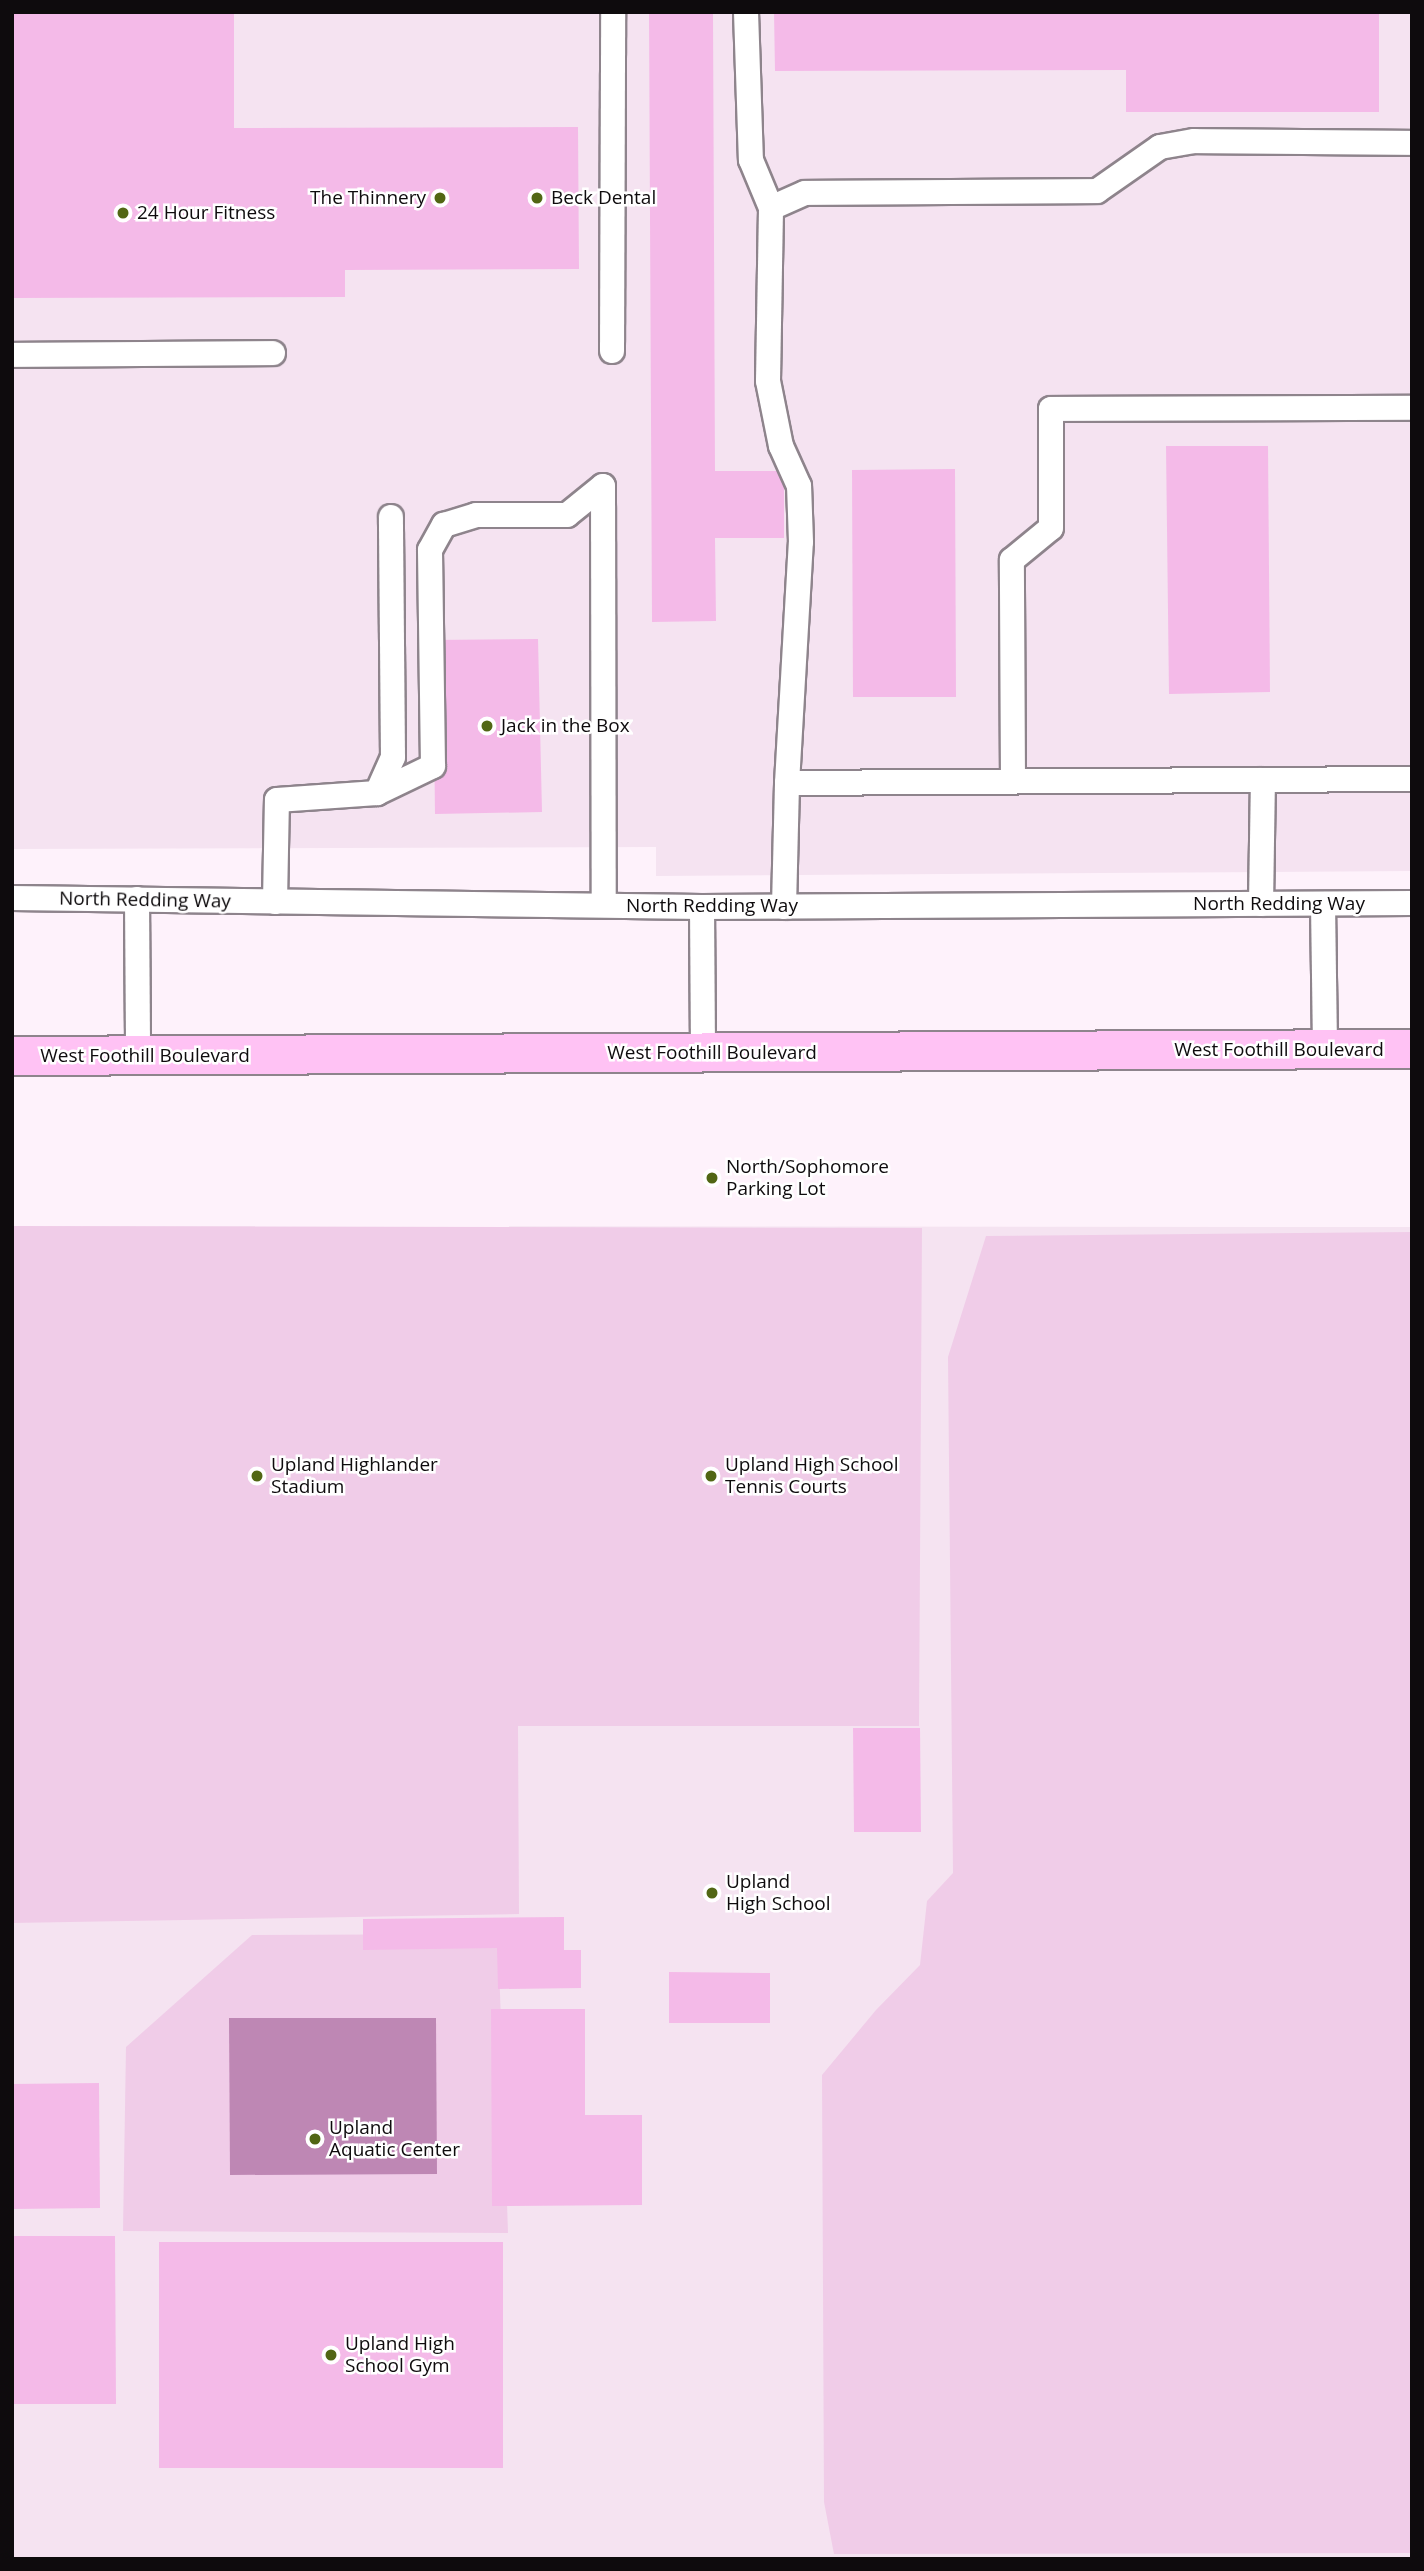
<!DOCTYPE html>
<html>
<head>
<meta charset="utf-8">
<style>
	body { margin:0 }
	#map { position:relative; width:1424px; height:2571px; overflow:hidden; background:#fef2fb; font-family:"Open Sans",sans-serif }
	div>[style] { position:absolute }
	.built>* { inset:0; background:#f5e3f1 }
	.green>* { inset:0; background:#f0cce8 }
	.water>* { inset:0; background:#be87b4 }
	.building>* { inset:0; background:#f4bae8 }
	.roads { filter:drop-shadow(2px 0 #8e848c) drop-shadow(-2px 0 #8e848c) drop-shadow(0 2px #8e848c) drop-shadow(0 -2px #8e848c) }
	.lane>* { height:24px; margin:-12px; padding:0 12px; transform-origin:12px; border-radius:12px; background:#fff }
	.primary>* { height:38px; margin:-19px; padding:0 19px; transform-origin:19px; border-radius:19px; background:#ffc2f4 }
	.dots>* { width:19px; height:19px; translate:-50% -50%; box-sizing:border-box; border:4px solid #fff; border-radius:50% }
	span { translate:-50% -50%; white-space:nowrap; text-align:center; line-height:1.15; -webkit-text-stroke:5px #fff; paint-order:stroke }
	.poi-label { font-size:19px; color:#0e0b0d }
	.right { translate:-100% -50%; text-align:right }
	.left { translate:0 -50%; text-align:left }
	.street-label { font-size:19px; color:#0e0b0d }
	.frame { position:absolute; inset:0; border:14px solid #0e0b0d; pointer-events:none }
</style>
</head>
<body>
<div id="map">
	<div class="built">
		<div style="clip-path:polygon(12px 12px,1412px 12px,1412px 871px,656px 876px,656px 847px,12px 849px)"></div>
		<div style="clip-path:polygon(12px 1226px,1412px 1227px,1412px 2559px,12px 2559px)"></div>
	</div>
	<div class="green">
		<div style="clip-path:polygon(12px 1226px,922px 1228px,919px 1726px,518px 1726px,519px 1914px,12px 1923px)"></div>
		<div style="clip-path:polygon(1412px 1232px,1412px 2553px,834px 2554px,824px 2502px,822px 2075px,876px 2010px,920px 1965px,927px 1901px,953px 1873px,948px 1357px,986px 1236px)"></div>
		<div style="clip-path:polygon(498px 1934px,508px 2233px,123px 2231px,126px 2047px,252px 1935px)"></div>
	</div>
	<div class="water">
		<div style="clip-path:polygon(229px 2018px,436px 2018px,437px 2174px,230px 2175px)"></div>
	</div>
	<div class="building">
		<div style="clip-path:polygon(12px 12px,234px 12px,234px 128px,578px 127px,579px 269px,345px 270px,345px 297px,12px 298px)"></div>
		<div style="clip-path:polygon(649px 12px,713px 12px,715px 471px,784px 471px,784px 538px,715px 538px,716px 621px,652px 622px)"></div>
		<div style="clip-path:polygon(774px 12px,1379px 12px,1379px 112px,1126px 112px,1126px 70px,775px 71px)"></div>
		<div style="clip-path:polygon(1166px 446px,1268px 446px,1270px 692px,1169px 694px)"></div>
		<div style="clip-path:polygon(955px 469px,956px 697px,853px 697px,852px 470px)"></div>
		<div style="clip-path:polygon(538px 639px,542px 812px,435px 814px,433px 640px)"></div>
		<div style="clip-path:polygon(853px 1728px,920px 1728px,921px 1832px,854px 1832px)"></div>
		<div style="clip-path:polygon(564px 1917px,564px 1950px,581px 1950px,581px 1988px,498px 1989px,497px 1948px,363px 1950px,363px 1919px)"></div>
		<div style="clip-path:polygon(669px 1972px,770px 1973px,770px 2023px,669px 2023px)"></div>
		<div style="clip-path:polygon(491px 2009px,585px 2009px,585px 2115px,642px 2115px,642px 2205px,492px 2206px)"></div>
		<div style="clip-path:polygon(99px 2083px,100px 2208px,12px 2209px,12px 2084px)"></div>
		<div style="clip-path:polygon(12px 2236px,115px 2236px,116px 2404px,12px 2404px)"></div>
		<div style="clip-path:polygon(159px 2242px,503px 2242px,503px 2468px,159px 2468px)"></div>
	</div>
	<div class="roads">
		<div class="lane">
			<div style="left:746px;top:12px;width:148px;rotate:88.1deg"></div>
			<div style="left:751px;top:160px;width:52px;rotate:67.4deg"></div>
			<div style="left:612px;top:351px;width:339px;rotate:-89.8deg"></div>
			<div style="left:12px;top:355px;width:261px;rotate:-0.4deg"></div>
			<div style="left:603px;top:486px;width:419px;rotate:89.9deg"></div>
			<div style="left:1013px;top:780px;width:220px;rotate:-90.3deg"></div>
			<div style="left:1012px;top:560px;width:50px;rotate:-39.4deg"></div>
			<div style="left:1051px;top:528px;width:119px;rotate:-90deg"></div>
			<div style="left:1051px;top:409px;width:361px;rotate:-0.2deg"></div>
			<div style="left:787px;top:783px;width:241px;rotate:-86.7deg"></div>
			<div style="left:801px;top:542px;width:56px;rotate:-92deg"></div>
			<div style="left:799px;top:486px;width:44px;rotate:-114.2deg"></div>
			<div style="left:781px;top:446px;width:66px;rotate:-101.3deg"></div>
			<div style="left:768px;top:381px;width:173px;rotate:-89deg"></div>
			<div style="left:771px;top:208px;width:37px;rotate:-24deg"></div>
			<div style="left:805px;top:193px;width:292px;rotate:-0.4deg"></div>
			<div style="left:1097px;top:191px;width:77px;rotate:-34.9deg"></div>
			<div style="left:1160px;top:147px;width:35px;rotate:-10deg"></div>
			<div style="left:1194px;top:141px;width:218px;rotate:0.5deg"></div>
			<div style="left:377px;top:793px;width:62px;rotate:-25.7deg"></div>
			<div style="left:433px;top:766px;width:216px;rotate:-90.8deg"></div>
			<div style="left:430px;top:550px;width:29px;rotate:-61deg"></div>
			<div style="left:444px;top:525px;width:34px;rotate:-17deg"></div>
			<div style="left:476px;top:515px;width:91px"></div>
			<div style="left:567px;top:515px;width:46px;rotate:-38.9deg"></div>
			<div style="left:12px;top:898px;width:690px;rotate:0.75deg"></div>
			<div style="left:702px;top:907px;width:710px;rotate:-0.32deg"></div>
			<div style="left:137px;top:899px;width:157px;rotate:89.6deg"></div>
			<div style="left:275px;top:902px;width:102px;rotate:-88.9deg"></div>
			<div style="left:277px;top:800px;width:100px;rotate:-4deg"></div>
			<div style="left:377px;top:793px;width:39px;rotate:-66deg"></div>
			<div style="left:393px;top:757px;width:240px;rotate:-90.5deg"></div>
			<div style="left:1261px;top:904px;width:124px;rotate:-89.1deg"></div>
			<div style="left:1323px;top:904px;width:145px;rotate:89.2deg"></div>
			<div style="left:702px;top:907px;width:146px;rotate:89.6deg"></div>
			<div style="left:784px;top:907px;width:124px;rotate:-88.6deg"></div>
			<div style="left:787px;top:783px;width:625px;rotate:-0.37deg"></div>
		</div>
		<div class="primary">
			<div style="left:12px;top:1056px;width:1400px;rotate:-0.29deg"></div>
		</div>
	</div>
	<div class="dots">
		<div style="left:440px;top:198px;background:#516614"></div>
		<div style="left:537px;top:198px;background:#516614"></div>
		<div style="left:123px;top:213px;background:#516614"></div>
		<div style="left:487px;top:726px;background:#516614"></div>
		<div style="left:712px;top:1178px;background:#516614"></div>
		<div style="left:257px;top:1476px;background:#516614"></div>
		<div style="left:711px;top:1476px;background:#516614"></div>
		<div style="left:712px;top:1893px;background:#516614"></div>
		<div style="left:315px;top:2139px;background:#516614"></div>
		<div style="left:331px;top:2355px;background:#516614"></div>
	</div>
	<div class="poi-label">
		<span class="right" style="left:426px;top:198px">The Thinnery</span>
		<span class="left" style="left:551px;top:198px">Beck Dental</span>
		<span class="left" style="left:137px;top:213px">24 Hour Fitness</span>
		<span class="left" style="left:501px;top:726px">Jack in the Box</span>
		<span class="left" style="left:726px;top:1178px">North/Sophomore<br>Parking Lot</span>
		<span class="left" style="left:271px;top:1476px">Upland Highlander<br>Stadium</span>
		<span class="left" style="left:725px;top:1476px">Upland High School<br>Tennis Courts</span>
		<span class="left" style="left:726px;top:1893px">Upland<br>High School</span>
		<span class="left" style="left:329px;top:2139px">Upland<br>Aquatic Center</span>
		<span class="left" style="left:345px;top:2355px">Upland High<br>School Gym</span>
	</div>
	<div class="street-label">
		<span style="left:145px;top:900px;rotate:1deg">North Redding Way</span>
		<span style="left:1279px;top:904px">North Redding Way</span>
		<span style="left:712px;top:906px">North Redding Way</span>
		<span style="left:1279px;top:1050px">West Foothill Boulevard</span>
		<span style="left:712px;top:1053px">West Foothill Boulevard</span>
		<span style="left:145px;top:1056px">West Foothill Boulevard</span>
	</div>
	<div class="frame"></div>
</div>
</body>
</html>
